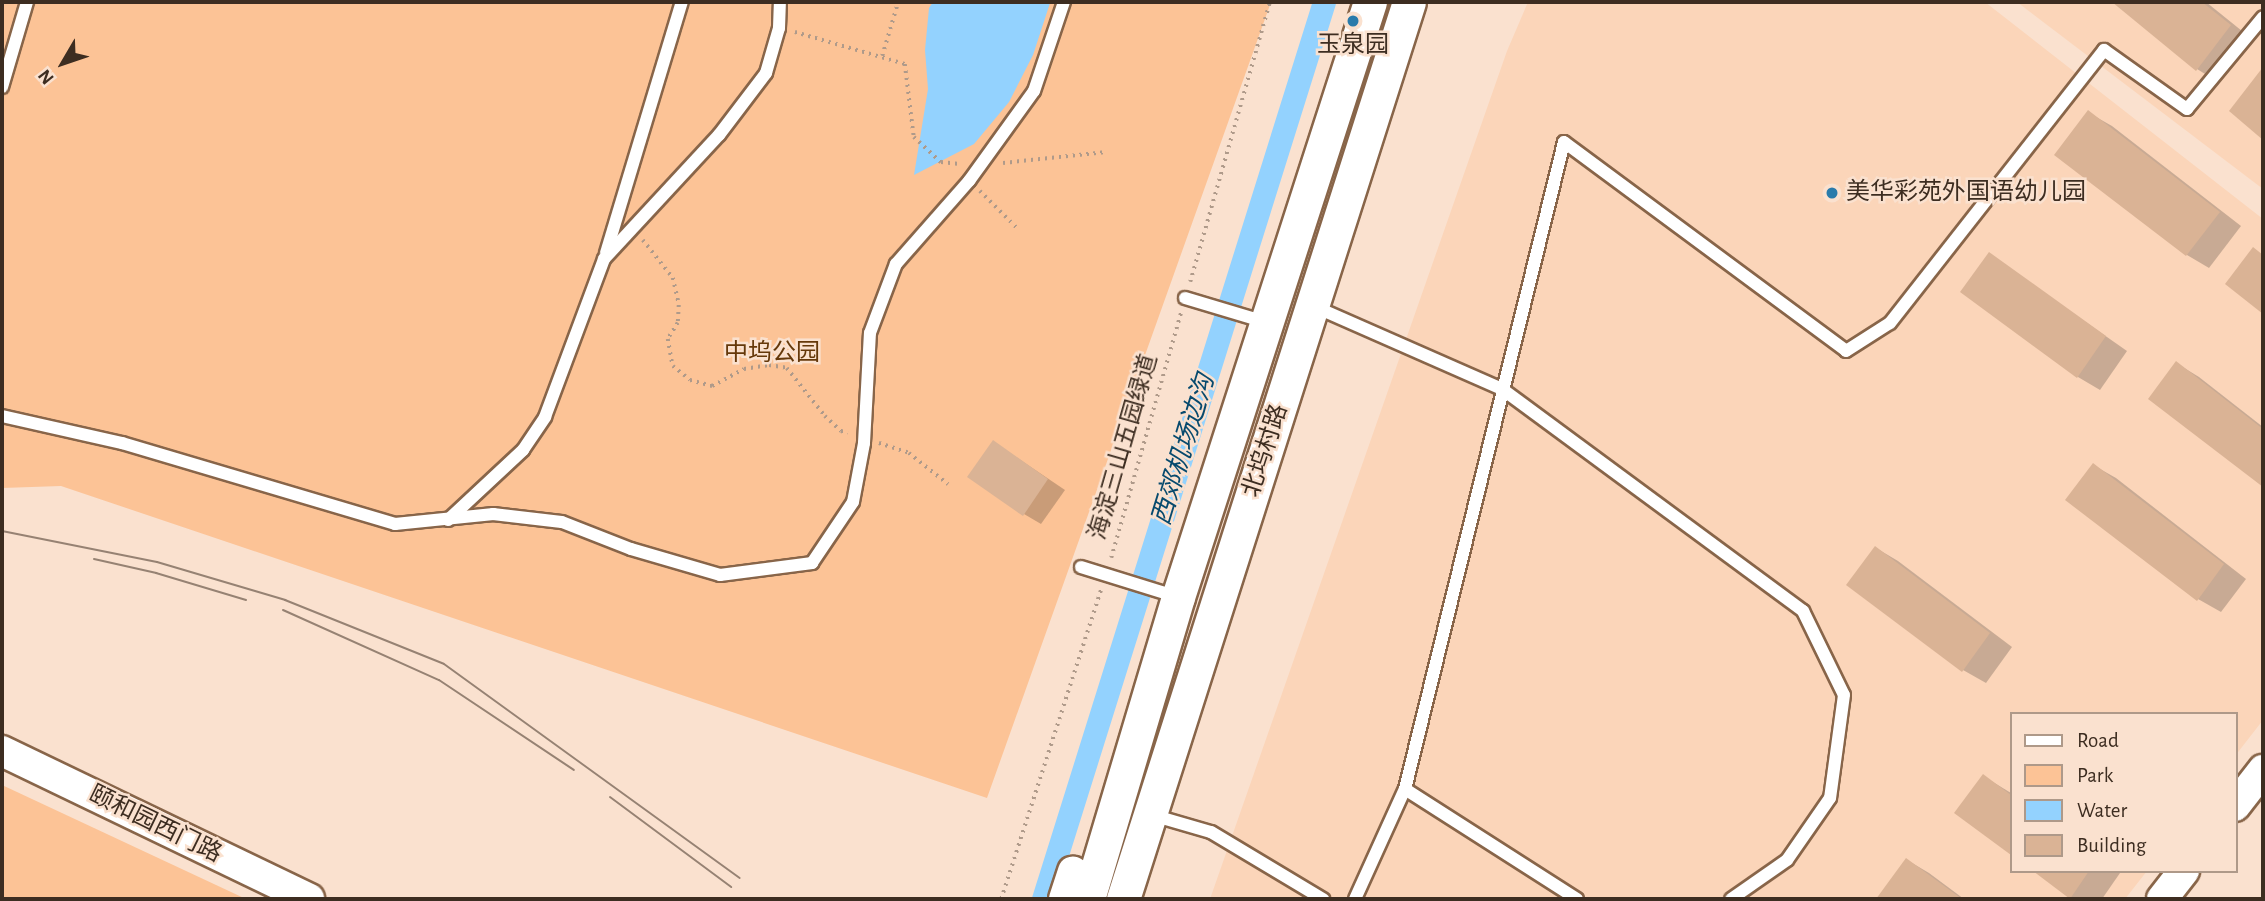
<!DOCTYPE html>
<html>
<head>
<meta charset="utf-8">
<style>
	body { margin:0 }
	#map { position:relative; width:2265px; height:901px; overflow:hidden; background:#fae1cf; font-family:"Alegreya Sans","Noto Sans SC",sans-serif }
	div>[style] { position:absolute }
	.built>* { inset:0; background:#fbd5b9 }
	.green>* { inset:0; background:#fcc396 }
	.water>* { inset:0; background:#93d2fe }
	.shadow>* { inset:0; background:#0003 }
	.canal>* { height:23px; margin:-11.5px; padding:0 11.5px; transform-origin:11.5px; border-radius:11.5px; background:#93d2fe }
	.building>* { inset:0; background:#dab395 }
	.path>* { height:3.5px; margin-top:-1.75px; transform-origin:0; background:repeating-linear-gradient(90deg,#af9a8a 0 2px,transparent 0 7px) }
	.roads { filter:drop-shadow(2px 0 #886549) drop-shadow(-2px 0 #886549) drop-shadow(0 2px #886549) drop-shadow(0 -2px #886549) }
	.service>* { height:12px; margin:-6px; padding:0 6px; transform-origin:6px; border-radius:6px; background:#fff }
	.tertiary>* { height:30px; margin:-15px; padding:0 15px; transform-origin:15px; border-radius:15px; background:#fff }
	.secondary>* { height:33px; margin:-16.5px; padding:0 16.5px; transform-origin:16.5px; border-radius:16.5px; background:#fff }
	.tram>* { height:2px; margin:-1px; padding:0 1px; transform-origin:1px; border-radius:1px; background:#968273 }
	.dots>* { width:19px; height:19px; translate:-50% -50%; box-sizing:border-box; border:4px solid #fae1cf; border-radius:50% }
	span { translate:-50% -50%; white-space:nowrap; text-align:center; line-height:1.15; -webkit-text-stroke:5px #fae1cf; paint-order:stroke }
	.poi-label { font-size:24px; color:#3d2d21 }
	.left { translate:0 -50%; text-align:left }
	.park-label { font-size:24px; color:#65380a }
	.street-label { font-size:24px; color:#3d2d21 }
	.water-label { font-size:26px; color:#074a6e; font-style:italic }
	.frame { position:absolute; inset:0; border:4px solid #3d2d21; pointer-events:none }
	.legend { position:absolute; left:2010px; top:712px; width:228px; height:161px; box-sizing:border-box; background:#fae1cf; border:2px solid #ae9989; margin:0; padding:9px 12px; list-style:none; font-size:21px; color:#3d2d21 }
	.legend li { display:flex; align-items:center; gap:14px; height:35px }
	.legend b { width:35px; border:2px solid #ae9989 }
	.north { position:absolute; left:28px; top:28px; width:70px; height:70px; -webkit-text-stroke:5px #fae1cf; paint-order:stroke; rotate:231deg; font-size:19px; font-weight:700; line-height:28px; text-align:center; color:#3d2d21 }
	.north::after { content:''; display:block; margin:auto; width:24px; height:32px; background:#3d2d21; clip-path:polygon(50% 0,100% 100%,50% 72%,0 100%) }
</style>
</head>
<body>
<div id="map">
	<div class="built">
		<div style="clip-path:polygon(1528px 2px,1985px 2px,2263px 219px,2263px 720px,2235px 756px,2235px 714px,2011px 714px,2011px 871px,2147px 871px,2125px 899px,1210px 899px,1507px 51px)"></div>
		<div style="clip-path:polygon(2017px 2px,2263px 2px,2263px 189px)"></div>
	</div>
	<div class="green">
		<div style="clip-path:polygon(2px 2px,1271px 2px,987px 798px,61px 486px,2px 488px)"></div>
		<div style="clip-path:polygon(2px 785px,246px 899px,2px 899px)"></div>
	</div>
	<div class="water">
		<div style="clip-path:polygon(933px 2px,1050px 3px,1033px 55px,1009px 102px,974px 144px,914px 175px,928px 89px,925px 50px,929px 8px)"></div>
	</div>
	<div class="shadow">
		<div style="clip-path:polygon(2114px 2px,2206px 2px,2252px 39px,2218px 82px,2197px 69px)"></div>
		<div style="clip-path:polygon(2089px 113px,2112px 126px,2241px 226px,2209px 268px,2187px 255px)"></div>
		<div style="clip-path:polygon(1990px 255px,2127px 351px,2100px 390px,2078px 377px)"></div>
		<div style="clip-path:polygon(2176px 363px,2199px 377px,2263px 427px,2263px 485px,2150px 398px)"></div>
		<div style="clip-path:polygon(1010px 453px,1065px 490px,1041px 524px,1024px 514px)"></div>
		<div style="clip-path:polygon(2093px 465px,2116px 478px,2246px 579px,2221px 612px,2198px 599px)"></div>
		<div style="clip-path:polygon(1876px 548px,1898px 561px,2012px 647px,1986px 683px,1963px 670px,1849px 584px)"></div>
		<div style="clip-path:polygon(1983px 776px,2011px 793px,2011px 853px,1957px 813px)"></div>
		<div style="clip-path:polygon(1907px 860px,1929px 873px,1964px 899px,1883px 899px,1880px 897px)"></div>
		<div style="clip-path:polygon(2035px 871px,2117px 871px,2120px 873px,2102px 899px,2074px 899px)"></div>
	</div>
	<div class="canal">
		<div style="left:1043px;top:899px;width:940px;rotate:-72.61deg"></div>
	</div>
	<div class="building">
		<div style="clip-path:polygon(2112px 2px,2202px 2px,2231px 25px,2196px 71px)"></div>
		<div style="clip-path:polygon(2263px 67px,2263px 140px,2229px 111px)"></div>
		<div style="clip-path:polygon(2088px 110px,2220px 212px,2186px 256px,2054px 155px)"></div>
		<div style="clip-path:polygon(2253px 247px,2263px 255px,2263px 314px,2225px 284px)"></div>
		<div style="clip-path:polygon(1989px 252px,2106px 336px,2077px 378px,1960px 292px)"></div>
		<div style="clip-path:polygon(2176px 361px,2263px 429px,2263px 487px,2148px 399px)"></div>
		<div style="clip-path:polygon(993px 440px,1048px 479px,1023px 516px,967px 477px)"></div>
		<div style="clip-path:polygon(2093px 463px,2224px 564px,2197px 601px,2065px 500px)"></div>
		<div style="clip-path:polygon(1875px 546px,1990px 633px,1962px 672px,1846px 585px)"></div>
		<div style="clip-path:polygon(1983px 774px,2011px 795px,2011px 855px,1954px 813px)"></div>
		<div style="clip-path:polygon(1906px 858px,1962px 899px,1876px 899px)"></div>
		<div style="clip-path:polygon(2033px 871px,2089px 871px,2070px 899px)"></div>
	</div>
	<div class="path">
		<div style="left:795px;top:32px;width:115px;rotate:16.2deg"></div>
		<div style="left:905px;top:64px;width:74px;rotate:83deg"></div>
		<div style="left:914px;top:137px;width:37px;rotate:43deg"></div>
		<div style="left:941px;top:162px;width:19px;rotate:6deg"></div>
		<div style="left:882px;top:56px;width:56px;rotate:-73.5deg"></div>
		<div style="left:1003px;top:163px;width:104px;rotate:-6.1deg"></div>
		<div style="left:980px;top:191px;width:54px;rotate:45deg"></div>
		<div style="left:643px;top:240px;width:48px;rotate:51.7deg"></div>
		<div style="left:673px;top:278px;width:28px;rotate:77deg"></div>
		<div style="left:679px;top:305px;width:18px;rotate:93deg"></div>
		<div style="left:678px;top:323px;width:19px;rotate:122deg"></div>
		<div style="left:668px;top:339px;width:27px;rotate:80deg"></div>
		<div style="left:673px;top:366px;width:22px;rotate:39deg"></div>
		<div style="left:690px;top:380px;width:23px;rotate:15deg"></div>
		<div style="left:712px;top:386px;width:36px;rotate:-28deg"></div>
		<div style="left:744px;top:369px;width:25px;rotate:-9deg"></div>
		<div style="left:769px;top:365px;width:18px;rotate:9deg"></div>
		<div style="left:787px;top:368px;width:61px;rotate:51.6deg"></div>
		<div style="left:825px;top:416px;width:22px;rotate:43deg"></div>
		<div style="left:841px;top:431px;width:7px;rotate:16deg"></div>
		<div style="left:1190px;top:282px;width:291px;rotate:-74.1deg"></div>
		<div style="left:879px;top:443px;width:32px;rotate:18deg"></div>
		<div style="left:909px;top:453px;width:50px;rotate:38.5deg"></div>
		<div style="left:1111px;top:558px;width:255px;rotate:-74.1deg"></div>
		<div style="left:1001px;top:899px;width:326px;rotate:-72.1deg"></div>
	</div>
	<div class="roads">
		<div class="service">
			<div style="left:2px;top:87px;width:89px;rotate:-73.6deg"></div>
			<div style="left:606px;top:253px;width:262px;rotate:-73.2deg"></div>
			<div style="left:1185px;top:298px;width:84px;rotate:16.7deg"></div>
			<div style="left:1313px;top:306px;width:206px;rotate:23.7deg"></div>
			<div style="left:1502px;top:389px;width:374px;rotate:36.4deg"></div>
			<div style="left:1803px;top:611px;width:93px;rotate:64deg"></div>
			<div style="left:1844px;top:695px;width:104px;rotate:97.7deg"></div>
			<div style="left:1830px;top:798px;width:75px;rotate:124.7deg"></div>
			<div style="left:1787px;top:860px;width:68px;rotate:145.1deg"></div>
			<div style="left:2px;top:416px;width:123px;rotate:12.7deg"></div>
			<div style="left:122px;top:443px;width:285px;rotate:16.5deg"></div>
			<div style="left:395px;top:524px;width:99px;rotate:-5.8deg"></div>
			<div style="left:493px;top:514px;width:69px;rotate:6.6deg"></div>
			<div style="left:562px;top:522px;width:74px;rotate:21.4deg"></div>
			<div style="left:631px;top:549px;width:93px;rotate:16.3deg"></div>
			<div style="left:720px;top:575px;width:93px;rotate:-7.4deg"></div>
			<div style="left:812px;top:563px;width:73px;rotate:-56.1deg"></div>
			<div style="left:853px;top:502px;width:60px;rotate:-79.4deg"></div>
			<div style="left:864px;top:443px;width:110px;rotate:-86.9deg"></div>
			<div style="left:870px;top:333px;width:74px;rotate:-69.4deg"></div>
			<div style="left:896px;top:264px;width:111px;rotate:-48.7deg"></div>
			<div style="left:969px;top:181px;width:111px;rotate:-54.2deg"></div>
			<div style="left:1034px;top:91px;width:94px;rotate:-71.4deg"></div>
			<div style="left:448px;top:520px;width:103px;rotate:-43deg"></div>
			<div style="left:523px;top:450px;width:40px;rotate:-56deg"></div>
			<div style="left:545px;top:417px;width:169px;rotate:-69.5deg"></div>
			<div style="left:604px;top:259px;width:169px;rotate:-47.2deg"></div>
			<div style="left:719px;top:135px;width:78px;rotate:-52.8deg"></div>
			<div style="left:766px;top:73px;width:47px;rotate:-73.9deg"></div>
			<div style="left:779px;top:28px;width:26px;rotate:-88deg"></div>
			<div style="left:1081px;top:567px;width:102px;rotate:17.2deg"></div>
			<div style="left:1152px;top:815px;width:61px;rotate:16.1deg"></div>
			<div style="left:1211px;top:832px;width:131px;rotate:30.9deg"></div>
			<div style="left:1355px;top:899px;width:121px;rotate:-65.6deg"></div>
			<div style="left:1577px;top:899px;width:204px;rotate:-147.4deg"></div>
			<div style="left:1405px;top:789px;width:666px;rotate:-76.19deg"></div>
			<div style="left:1564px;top:142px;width:351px;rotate:36.5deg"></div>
			<div style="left:1846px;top:351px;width:52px;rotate:-32.5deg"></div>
			<div style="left:1890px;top:323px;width:347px;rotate:-51.9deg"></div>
			<div style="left:2104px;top:50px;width:102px;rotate:35.4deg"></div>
			<div style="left:2187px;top:109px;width:119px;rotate:-50.4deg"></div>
		</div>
		<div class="tertiary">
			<div style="left:2px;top:751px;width:341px;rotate:25.7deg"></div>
			<div style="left:2235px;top:806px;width:46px;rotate:-52.1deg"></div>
			<div style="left:1064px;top:899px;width:29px;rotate:-72deg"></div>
			<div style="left:2162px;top:899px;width:36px;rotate:-52deg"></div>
		</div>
		<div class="secondary">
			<div style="left:1088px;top:899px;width:315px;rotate:-73.4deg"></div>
			<div style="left:1178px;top:597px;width:625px;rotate:-72.12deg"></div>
			<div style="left:1123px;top:899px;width:941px;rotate:-72.32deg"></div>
		</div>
	</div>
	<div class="tram">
		<div style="left:2px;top:531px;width:158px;rotate:11.3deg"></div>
		<div style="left:157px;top:562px;width:134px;rotate:16.5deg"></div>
		<div style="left:285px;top:600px;width:171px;rotate:21.9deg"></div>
		<div style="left:444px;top:664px;width:365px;rotate:35.9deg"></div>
		<div style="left:94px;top:559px;width:64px;rotate:12.7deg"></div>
		<div style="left:156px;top:573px;width:94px;rotate:16.7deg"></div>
		<div style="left:283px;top:610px;width:171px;rotate:24.2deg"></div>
		<div style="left:439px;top:680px;width:162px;rotate:33.7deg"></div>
		<div style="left:610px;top:797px;width:151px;rotate:36.6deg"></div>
	</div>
	<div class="dots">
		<div style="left:1353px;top:21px;background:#297bab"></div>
		<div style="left:1832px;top:193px;background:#297bab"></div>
	</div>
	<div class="poi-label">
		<span style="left:1353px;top:46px">玉泉园</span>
		<span class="left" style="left:1846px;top:193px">美华彩苑外国语幼儿园</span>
	</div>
	<div class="park-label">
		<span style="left:772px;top:354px">中坞公园</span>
	</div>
	<div class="street-label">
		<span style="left:1124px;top:447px;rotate:-74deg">海淀三山五园绿道</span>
		<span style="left:1266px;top:451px;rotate:-72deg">北坞村路</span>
		<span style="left:155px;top:825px;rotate:26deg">颐和园西门路</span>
	</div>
	<div class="water-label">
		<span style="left:1184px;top:450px;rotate:-73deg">西郊机场边沟</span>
	</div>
	<div class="frame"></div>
	<ul class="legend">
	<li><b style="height:9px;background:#fff"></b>Road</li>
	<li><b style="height:19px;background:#fcc396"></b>Park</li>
	<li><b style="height:19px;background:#93d2fe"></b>Water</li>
	<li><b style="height:19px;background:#dab395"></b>Building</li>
	</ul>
	<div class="north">N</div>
</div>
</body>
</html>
